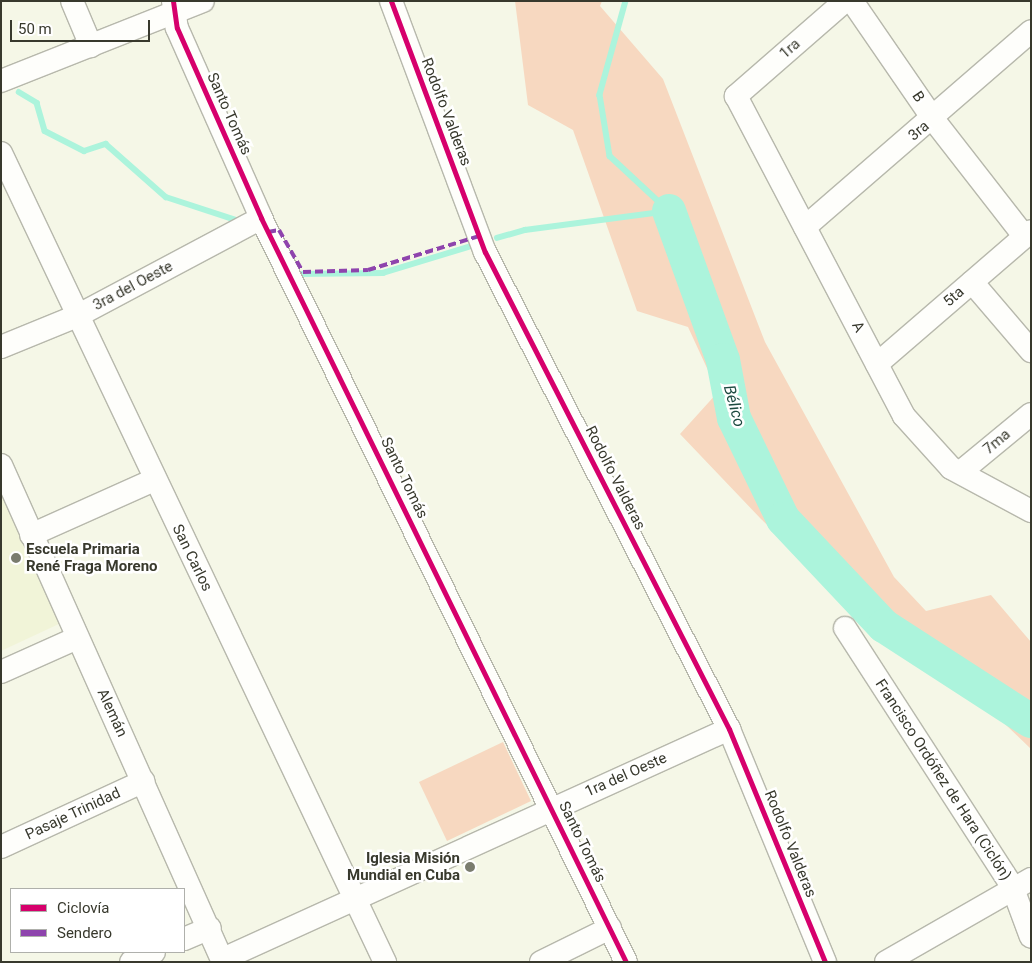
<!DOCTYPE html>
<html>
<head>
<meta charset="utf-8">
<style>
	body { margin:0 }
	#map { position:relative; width:1032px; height:963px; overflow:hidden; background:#f5f7e7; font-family:Roboto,sans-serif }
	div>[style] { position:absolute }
	.built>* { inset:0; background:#f1f4d8 }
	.green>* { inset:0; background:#f7d8c0 }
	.stream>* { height:5.5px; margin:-2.75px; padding:0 2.75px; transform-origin:2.75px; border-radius:2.75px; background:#acf4dc }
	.river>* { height:34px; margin:-17px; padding:0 17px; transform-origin:17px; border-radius:17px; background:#acf4dc }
	.roads { filter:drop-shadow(1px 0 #b7b8ac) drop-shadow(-1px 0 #b7b8ac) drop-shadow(0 1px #b7b8ac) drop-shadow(0 -1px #b7b8ac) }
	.minor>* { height:22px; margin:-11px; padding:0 11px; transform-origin:11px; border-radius:11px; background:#fefefb }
	.quiet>* { height:4px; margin-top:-2px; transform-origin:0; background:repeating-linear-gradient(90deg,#8e44ad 0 8px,transparent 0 12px) }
	.cycleway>* { height:5px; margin:-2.5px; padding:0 2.5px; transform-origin:2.5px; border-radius:2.5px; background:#d6006c }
	.dots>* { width:14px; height:14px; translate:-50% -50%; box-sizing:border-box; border:2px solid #fff; border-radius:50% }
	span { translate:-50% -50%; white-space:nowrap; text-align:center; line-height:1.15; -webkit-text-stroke:5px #fff; paint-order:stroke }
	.street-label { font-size:15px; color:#38392d }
	.poi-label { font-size:15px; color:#38392d; font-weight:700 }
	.left { translate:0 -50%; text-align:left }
	.right { translate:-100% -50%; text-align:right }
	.water-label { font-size:16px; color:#1d4a40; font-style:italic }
	.frame { position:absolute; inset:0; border:2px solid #38392d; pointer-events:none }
	.legend { position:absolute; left:10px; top:888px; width:175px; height:65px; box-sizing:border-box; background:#fff; border:1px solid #afb0ab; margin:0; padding:6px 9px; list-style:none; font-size:15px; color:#38392d }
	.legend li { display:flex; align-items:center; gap:10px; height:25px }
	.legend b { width:25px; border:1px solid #afb0ab }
	.scale { position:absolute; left:10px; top:20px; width:140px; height:22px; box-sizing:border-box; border:2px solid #38392d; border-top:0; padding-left:6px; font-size:15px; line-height:18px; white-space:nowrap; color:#38392d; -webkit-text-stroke:4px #fff; paint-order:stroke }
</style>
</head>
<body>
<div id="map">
	<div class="built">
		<div style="clip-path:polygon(1px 492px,61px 623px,1px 651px)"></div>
	</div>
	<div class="green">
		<div style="clip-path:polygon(515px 1px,602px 1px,600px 6px,663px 79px,765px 342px,894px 577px,926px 611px,991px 595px,1031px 642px,1031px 749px,982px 702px,885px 637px,761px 519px,680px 434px,718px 392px,688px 327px,637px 311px,573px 130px,528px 105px)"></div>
		<div style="clip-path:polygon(503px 742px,531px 801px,447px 841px,419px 782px)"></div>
	</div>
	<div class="stream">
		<div style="left:626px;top:1px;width:98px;rotate:105.5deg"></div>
		<div style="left:600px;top:95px;width:62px;rotate:80.7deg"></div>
		<div style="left:610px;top:156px;width:81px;rotate:43deg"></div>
		<div style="left:19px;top:92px;width:21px;rotate:31deg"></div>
		<div style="left:37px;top:103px;width:29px;rotate:74deg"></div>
		<div style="left:45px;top:131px;width:44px;rotate:27.1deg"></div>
		<div style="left:84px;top:151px;width:23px;rotate:-18deg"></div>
		<div style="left:106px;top:144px;width:80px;rotate:41.5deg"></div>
		<div style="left:166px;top:197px;width:77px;rotate:18.2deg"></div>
		<div style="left:497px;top:238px;width:29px;rotate:-16deg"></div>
		<div style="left:525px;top:230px;width:145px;rotate:-7.5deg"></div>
		<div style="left:298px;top:274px;width:85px;rotate:-0.7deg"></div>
		<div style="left:383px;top:273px;width:89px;rotate:-17deg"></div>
	</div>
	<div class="river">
		<div style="left:669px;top:211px;width:158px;rotate:70.1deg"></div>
		<div style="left:723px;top:360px;width:59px;rotate:79.3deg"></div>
		<div style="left:734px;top:418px;width:112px;rotate:64.1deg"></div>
		<div style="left:783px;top:519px;width:147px;rotate:46.7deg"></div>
		<div style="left:884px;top:626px;width:175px;rotate:32.9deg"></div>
	</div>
	<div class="roads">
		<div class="minor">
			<div style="left:72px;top:1px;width:49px;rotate:67.1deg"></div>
			<div style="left:173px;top:1px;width:27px;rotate:82deg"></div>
			<div style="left:177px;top:28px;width:208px;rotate:66.1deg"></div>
			<div style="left:261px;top:218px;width:829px;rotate:63.87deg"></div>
			<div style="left:391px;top:1px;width:268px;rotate:69.5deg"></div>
			<div style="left:485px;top:252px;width:536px;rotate:62.91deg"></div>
			<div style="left:729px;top:729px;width:252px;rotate:67.6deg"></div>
			<div style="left:845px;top:1px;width:145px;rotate:138.9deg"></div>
			<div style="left:736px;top:96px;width:361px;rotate:62.3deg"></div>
			<div style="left:904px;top:416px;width:70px;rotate:47.9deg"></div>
			<div style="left:951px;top:468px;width:91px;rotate:28.3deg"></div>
			<div style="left:852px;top:1px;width:143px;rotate:55.5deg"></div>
			<div style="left:933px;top:119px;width:148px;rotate:52.1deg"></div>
			<div style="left:1px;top:81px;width:217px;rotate:-21.6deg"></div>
			<div style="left:1px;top:153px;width:896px;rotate:64.61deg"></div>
			<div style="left:805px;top:227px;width:299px;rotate:-40.9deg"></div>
			<div style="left:972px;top:282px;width:91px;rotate:49.5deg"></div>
			<div style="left:1px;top:347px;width:82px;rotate:-22.2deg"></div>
			<div style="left:77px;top:316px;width:208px;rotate:-28deg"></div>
			<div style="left:877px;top:364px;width:203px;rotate:-40.8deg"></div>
			<div style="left:1px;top:465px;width:544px;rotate:65.93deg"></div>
			<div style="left:963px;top:470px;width:88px;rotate:-39.5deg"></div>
			<div style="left:31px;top:535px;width:135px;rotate:-24.1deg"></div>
			<div style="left:845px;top:628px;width:307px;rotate:57.1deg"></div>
			<div style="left:1012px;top:886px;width:54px;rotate:69.6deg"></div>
			<div style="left:1px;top:672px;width:83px;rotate:-24.1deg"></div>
			<div style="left:1px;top:847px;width:157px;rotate:-24.8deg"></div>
			<div style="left:184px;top:939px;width:28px;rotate:-23deg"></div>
			<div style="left:223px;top:959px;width:556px;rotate:-24.44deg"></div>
			<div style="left:131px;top:962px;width:25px;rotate:-23deg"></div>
			<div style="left:541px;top:962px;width:77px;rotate:-26.2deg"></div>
			<div style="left:886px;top:962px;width:167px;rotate:-29.8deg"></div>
		</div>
	</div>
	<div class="quiet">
		<div style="left:268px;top:232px;width:11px;rotate:-10deg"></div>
		<div style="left:279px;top:230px;width:48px;rotate:60.3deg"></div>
		<div style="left:303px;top:272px;width:65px;rotate:-1.8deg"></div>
		<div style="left:368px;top:270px;width:116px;rotate:-17deg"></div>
	</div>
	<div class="cycleway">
		<div style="left:173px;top:1px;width:27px;rotate:82deg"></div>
		<div style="left:177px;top:28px;width:208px;rotate:66.1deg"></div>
		<div style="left:261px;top:218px;width:829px;rotate:63.87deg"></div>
		<div style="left:391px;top:1px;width:268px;rotate:69.5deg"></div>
		<div style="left:485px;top:252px;width:536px;rotate:62.91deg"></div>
		<div style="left:729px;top:729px;width:252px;rotate:67.6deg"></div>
	</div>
	<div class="dots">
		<div style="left:16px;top:558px;background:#7a7c6e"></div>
		<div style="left:470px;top:867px;background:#7a7c6e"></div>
	</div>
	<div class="street-label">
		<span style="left:790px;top:49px;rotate:-41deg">1ra</span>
		<span style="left:918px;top:97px;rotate:56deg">B</span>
		<span style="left:446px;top:112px;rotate:69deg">Rodolfo Valderas</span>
		<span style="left:229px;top:114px;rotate:66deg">Santo Tomás</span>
		<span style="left:919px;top:131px;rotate:-40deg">3ra</span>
		<span style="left:133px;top:286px;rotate:-28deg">3ra del Oeste</span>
		<span style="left:954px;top:297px;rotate:-41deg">5ta</span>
		<span style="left:858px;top:327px;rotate:62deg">A</span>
		<span style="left:997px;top:442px;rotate:-40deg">7ma</span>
		<span style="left:404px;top:478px;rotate:64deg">Santo Tomás</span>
		<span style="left:615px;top:478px;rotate:63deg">Rodolfo Valderas</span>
		<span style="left:192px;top:558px;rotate:64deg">San Carlos</span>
		<span style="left:112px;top:713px;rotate:65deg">Alemán</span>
		<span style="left:626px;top:775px;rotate:-24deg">1ra del Oeste</span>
		<span style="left:943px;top:780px;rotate:57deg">Francisco Ordóñez de Hara (Ciclón)</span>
		<span style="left:73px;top:814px;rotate:-25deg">Pasaje Trinidad</span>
		<span style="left:582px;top:842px;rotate:64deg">Santo Tomás</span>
		<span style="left:790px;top:844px;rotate:68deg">Rodolfo Valderas</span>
	</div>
	<div class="poi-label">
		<span class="left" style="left:26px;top:558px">Escuela Primaria<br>René Fraga Moreno</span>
		<span class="right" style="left:460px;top:867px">Iglesia Misión<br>Mundial en Cuba</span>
	</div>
	<div class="water-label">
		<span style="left:734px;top:406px;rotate:75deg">Bélico</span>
	</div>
	<div class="frame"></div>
	<ul class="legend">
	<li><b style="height:6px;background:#d6006c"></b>Ciclovía</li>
	<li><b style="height:6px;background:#8e44ad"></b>Sendero</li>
	</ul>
	<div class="scale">50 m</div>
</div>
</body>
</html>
